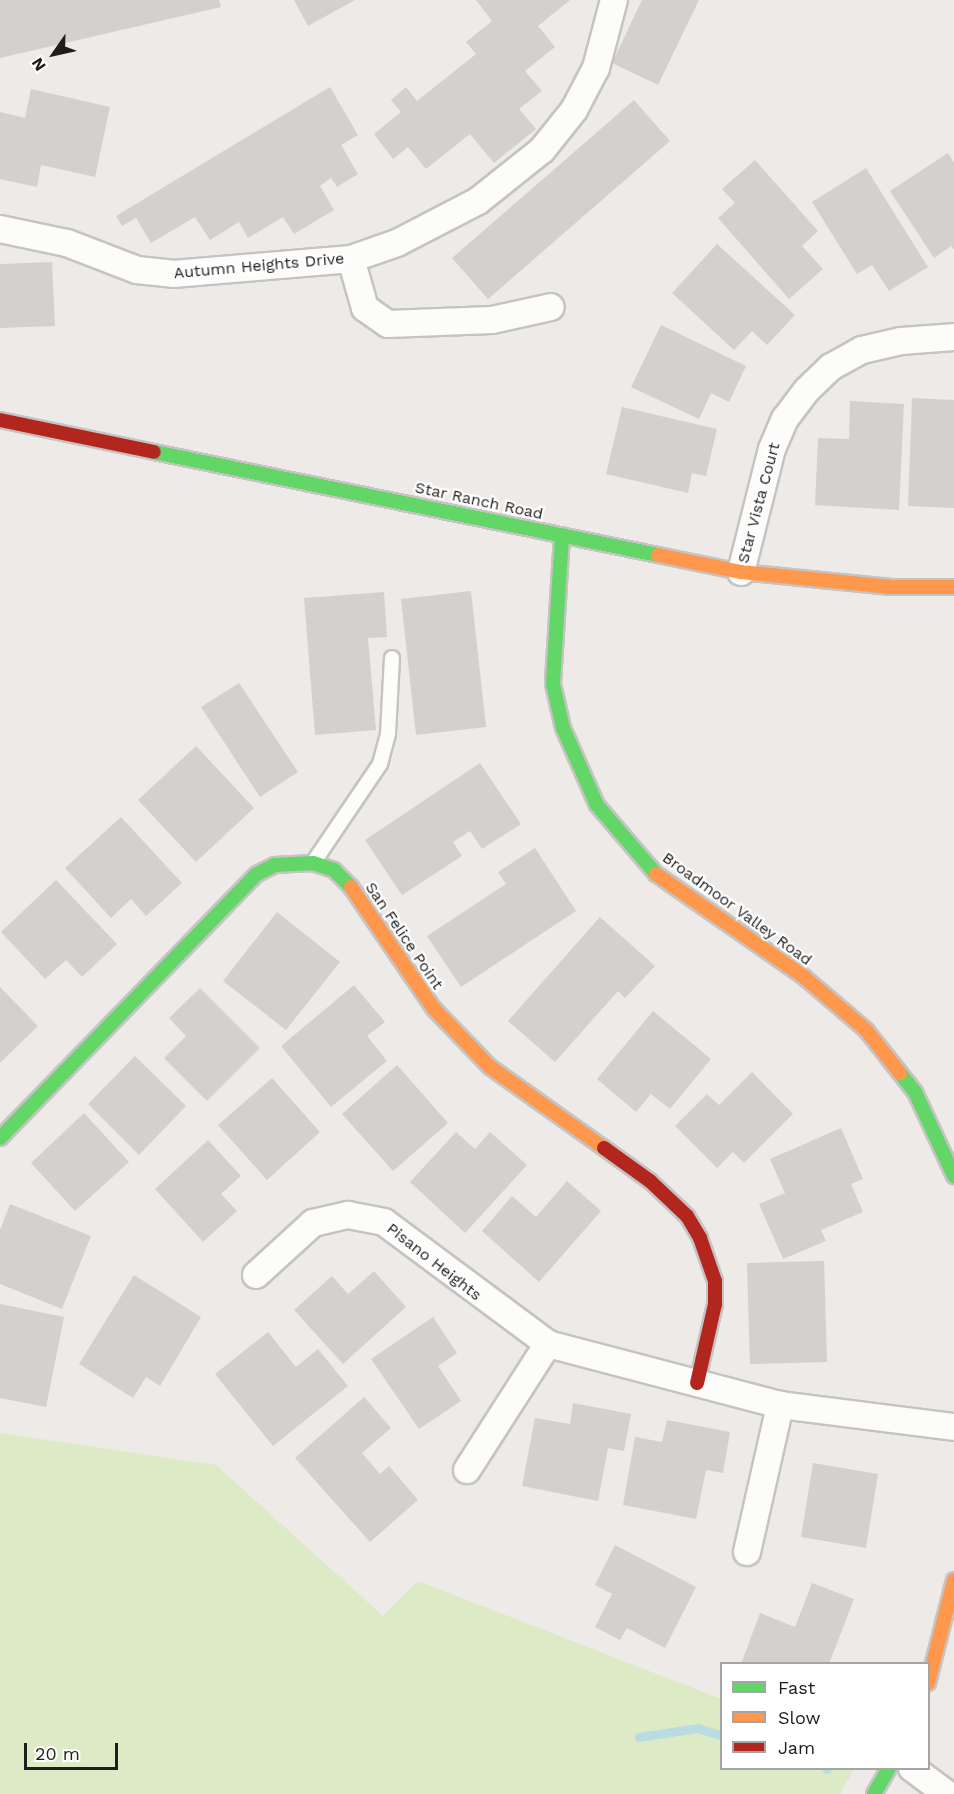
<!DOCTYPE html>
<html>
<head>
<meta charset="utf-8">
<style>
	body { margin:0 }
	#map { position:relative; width:954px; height:1794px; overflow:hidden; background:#edeae7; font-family:"Work Sans",sans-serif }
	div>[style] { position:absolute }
	.grass>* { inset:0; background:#dcebc5 }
	.stream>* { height:9px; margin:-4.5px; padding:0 4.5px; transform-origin:4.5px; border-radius:4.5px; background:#badbe1 }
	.building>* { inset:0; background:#d4d0ce }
	.roads { filter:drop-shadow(2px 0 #c5c4c3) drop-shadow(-2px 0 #c5c4c3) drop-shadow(0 2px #c5c4c3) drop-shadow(0 -2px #c5c4c3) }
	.lane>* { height:14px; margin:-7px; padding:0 7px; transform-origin:7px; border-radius:7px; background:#fcfcfb }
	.street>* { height:26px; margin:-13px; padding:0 13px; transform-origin:13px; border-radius:13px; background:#fcfcfb }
	.fast>* { height:14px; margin:-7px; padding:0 7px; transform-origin:7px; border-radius:7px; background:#63d668 }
	.slow>* { height:14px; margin:-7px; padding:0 7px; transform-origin:7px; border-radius:7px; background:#ff974d }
	.jam>* { height:14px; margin:-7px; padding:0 7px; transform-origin:7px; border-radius:7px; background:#b3261e }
	span { translate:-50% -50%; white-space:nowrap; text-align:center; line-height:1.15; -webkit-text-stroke:4.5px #fff; paint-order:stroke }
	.street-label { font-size:16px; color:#1e1e1e }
	.legend { position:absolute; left:720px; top:1662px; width:210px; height:108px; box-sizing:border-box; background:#fff; border:2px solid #a5a5a5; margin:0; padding:8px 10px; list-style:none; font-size:18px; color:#1e1e1e }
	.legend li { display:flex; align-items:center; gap:12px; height:30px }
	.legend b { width:30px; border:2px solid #a5a5a5 }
	.north { position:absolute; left:24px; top:24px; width:60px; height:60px; -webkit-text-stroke:4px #fff; paint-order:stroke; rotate:236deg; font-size:16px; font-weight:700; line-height:24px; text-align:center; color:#1e1e1e }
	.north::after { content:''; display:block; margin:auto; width:21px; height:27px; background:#1e1e1e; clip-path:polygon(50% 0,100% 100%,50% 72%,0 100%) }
	.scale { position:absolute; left:24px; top:1743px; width:94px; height:27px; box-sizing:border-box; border:3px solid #1e1e1e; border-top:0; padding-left:8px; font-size:18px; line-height:21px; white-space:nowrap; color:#1e1e1e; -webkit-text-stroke:4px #fff; paint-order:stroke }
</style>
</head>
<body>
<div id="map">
	<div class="grass">
		<div style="clip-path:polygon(0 1433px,216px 1465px,383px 1616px,418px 1581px,721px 1699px,722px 1768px,854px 1769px,840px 1794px,0 1794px)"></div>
	</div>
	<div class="stream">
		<div style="left:639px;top:1737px;width:60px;rotate:-8.7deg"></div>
		<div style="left:698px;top:1728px;width:25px;rotate:18deg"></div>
		<div style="left:826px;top:1768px;width:1px;rotate:45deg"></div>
	</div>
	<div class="building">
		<div style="clip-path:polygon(0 0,219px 0,221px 7px,0 58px)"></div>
		<div style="clip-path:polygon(294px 0,355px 0,308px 26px)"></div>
		<div style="clip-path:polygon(476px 0,570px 0,538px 26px,555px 47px,525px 71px,542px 91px,519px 109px,536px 129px,494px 163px,470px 134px,426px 169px,408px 147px,393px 159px,374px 134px,401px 112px,391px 100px,406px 87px,417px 101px,476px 54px,466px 42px,492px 21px)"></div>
		<div style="clip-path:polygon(642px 0,699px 0,658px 85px,612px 63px)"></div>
		<div style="clip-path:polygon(330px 87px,358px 135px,341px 145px,358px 174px,337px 187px,331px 178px,320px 186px,334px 210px,294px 234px,283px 217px,248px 238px,239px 222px,210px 240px,195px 217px,151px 243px,136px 218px,122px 226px,116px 216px)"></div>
		<div style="clip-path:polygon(31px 89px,110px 107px,95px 177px,41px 165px,37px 187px,0 179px,0 112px,25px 118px)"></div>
		<div style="clip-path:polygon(634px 100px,670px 141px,488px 299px,452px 258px)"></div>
		<div style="clip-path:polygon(948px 153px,954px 163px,954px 250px,951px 246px,934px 258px,890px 191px)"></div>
		<div style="clip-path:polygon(755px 160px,818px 231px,802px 246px,823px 269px,789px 299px,718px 218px,735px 203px,722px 189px)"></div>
		<div style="clip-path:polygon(866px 168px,928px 267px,889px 291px,872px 265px,857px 274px,812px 202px)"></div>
		<div style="clip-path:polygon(717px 244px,795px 315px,767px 345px,752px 331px,734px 350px,672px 293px)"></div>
		<div style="clip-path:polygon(52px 262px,55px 326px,0 328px,0 264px)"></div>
		<div style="clip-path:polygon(661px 325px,746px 366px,729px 402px,711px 393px,699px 419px,631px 387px)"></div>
		<div style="clip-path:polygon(912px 398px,954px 400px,954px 508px,908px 506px)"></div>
		<div style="clip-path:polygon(850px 401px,904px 404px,899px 510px,815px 505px,818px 438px,849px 439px)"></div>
		<div style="clip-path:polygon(622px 407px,717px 429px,706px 476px,692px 473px,688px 493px,606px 474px)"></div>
		<div style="clip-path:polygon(471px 591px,486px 727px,416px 735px,401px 599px)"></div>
		<div style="clip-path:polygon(384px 592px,387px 637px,368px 638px,376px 730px,315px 735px,304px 598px)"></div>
		<div style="clip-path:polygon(239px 683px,298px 772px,260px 797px,201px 707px)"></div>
		<div style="clip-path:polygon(196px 746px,254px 808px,196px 862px,138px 800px)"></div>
		<div style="clip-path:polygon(480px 763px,521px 824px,482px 849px,470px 831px,453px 842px,462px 856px,402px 895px,365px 840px)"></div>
		<div style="clip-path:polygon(121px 817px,182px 883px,146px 916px,131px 899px,111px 918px,65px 868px)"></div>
		<div style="clip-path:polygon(535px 848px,576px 911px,461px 987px,427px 936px,506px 884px,498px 872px)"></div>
		<div style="clip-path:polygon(56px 880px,117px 944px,82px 977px,66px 960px,45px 979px,1px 932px)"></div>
		<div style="clip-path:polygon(277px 912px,340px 962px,286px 1030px,223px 981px)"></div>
		<div style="clip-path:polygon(600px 917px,655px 966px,625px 998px,618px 991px,555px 1062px,508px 1021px)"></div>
		<div style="clip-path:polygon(354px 985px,385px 1022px,367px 1036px,387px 1061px,331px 1107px,281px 1046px)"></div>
		<div style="clip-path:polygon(0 987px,38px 1026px,0 1063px)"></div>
		<div style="clip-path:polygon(200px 988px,260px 1048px,207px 1101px,164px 1058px,186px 1036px,169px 1018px)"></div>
		<div style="clip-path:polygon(653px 1011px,711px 1059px,670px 1109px,651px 1094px,636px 1112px,597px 1079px)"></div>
		<div style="clip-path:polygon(135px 1056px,186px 1106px,139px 1155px,88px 1104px)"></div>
		<div style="clip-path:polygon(397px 1065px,448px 1123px,393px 1171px,342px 1114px)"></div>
		<div style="clip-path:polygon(752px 1072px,793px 1114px,744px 1163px,733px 1152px,717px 1168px,675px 1126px,707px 1094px,719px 1105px)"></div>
		<div style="clip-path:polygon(272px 1078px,320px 1132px,267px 1180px,218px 1125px)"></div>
		<div style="clip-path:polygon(84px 1113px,129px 1162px,75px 1211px,31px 1163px)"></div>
		<div style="clip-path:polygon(841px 1128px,863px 1179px,851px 1184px,863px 1212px,821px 1230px,826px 1241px,783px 1259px,759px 1204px,785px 1193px,770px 1159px)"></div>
		<div style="clip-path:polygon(456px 1132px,475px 1149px,490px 1132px,527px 1165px,465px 1233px,410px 1182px)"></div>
		<div style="clip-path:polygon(208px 1140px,241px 1176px,221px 1194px,237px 1211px,203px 1242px,155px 1189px)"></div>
		<div style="clip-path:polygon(567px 1181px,601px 1211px,539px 1282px,482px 1231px,512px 1196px,536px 1217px)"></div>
		<div style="clip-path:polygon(10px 1204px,91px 1236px,62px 1309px,0 1284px,0 1230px)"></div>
		<div style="clip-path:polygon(824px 1261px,827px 1362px,750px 1364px,747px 1263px)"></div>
		<div style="clip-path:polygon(374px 1271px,406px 1307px,343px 1364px,294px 1310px,332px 1276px,348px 1294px)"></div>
		<div style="clip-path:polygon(134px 1275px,201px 1317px,160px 1386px,146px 1377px,133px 1398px,79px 1364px)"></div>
		<div style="clip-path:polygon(0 1304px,64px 1317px,46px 1407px,0 1398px)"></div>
		<div style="clip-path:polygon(433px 1317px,457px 1353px,438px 1366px,461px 1401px,419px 1429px,371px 1359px)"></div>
		<div style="clip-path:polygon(268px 1332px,296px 1367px,318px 1349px,348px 1386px,273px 1446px,215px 1374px)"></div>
		<div style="clip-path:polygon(364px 1397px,391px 1428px,362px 1453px,380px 1474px,389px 1466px,418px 1500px,370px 1542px,295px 1458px)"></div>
		<div style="clip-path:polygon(573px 1403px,631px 1414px,624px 1451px,608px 1448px,598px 1501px,522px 1486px,535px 1418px,570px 1424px)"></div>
		<div style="clip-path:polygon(667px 1420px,730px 1432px,723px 1473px,706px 1470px,696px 1519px,623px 1505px,635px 1437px,662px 1442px)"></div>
		<div style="clip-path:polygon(813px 1463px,878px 1474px,866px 1548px,801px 1537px)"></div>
		<div style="clip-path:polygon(615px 1545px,696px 1587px,665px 1648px,627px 1628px,620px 1640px,595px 1627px,612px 1594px,595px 1585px)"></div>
		<div style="clip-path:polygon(812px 1583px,854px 1599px,829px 1664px,741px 1664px,760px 1613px,795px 1627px)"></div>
	</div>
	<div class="roads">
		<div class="lane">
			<div style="left:313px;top:863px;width:120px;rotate:-55.9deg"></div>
			<div style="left:380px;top:764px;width:31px;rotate:-75deg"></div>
			<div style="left:388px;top:734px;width:76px;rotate:-87deg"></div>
		</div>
		<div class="street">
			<div style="left:0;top:229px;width:68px;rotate:11.8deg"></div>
			<div style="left:67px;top:243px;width:75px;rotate:21.1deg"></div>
			<div style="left:137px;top:270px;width:36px;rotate:6deg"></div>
			<div style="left:173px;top:274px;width:179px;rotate:-4.8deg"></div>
			<div style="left:351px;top:259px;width:49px;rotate:-19.2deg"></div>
			<div style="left:397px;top:243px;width:91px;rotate:-27.4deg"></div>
			<div style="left:478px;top:201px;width:82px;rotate:-38.6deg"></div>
			<div style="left:542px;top:150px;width:51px;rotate:-51.3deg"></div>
			<div style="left:574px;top:110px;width:47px;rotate:-62.4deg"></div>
			<div style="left:596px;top:68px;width:70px;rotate:-75.2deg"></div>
			<div style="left:351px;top:259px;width:51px;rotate:74.1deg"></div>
			<div style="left:365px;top:308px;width:28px;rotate:35deg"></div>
			<div style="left:388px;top:324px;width:104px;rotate:-2.2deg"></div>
			<div style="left:492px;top:320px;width:60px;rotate:-12.4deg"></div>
			<div style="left:741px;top:572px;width:127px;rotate:-75.9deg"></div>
			<div style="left:772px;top:449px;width:33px;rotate:-67deg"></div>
			<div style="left:785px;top:419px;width:36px;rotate:-53deg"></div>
			<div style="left:807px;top:390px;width:33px;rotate:-44deg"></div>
			<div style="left:831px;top:367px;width:35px;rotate:-29deg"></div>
			<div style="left:862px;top:350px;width:40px;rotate:-13deg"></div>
			<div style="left:901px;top:341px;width:53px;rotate:-4.3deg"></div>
			<div style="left:256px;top:1275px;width:77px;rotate:-42.4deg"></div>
			<div style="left:313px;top:1223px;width:36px;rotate:-13deg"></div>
			<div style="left:348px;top:1215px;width:37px;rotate:11deg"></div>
			<div style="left:384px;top:1222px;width:204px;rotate:36.6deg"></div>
			<div style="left:548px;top:1344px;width:240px;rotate:14.7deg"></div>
			<div style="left:780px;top:1405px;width:175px;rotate:7.2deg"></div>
			<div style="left:467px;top:1470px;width:150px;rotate:-57.3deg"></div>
			<div style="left:747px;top:1552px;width:151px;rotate:-77.3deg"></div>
			<div style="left:912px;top:1768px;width:44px;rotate:36.6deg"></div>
		</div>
		<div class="fast">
			<div style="left:154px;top:452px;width:514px;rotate:11.55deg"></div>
			<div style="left:562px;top:535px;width:149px;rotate:93.5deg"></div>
			<div style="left:553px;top:684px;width:45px;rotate:77.2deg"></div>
			<div style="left:563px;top:728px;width:84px;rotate:66.2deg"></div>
			<div style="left:597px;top:805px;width:91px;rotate:49.5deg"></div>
			<div style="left:900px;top:1073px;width:24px;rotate:52deg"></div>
			<div style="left:915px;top:1092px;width:93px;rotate:65.1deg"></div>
			<div style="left:0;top:1138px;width:368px;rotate:-45.8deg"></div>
			<div style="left:257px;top:874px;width:20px;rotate:-27deg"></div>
			<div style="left:275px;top:865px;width:38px;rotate:-3deg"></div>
			<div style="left:313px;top:863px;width:22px;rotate:18deg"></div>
			<div style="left:334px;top:870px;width:24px;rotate:45deg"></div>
			<div style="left:874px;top:1794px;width:30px;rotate:-60deg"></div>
		</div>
		<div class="slow">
			<div style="left:658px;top:555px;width:85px;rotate:11.6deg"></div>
			<div style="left:741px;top:572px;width:151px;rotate:5.7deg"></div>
			<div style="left:891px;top:587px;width:63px"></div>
			<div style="left:656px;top:874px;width:180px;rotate:34.8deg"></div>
			<div style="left:804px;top:977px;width:82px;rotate:40.5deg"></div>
			<div style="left:866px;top:1030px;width:55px;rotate:51.7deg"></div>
			<div style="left:351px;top:887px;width:148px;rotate:55.8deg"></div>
			<div style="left:434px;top:1009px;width:81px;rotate:46deg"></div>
			<div style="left:490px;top:1067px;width:140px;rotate:35.4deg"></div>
			<div style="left:928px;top:1683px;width:106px;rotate:-75.8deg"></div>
		</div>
		<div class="jam">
			<div style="left:0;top:420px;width:157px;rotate:11.7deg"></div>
			<div style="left:604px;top:1148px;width:57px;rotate:35.7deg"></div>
			<div style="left:650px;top:1181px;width:51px;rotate:43.4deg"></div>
			<div style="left:687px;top:1216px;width:26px;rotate:59deg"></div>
			<div style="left:700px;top:1238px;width:46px;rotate:70.8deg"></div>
			<div style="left:715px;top:1281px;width:23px;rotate:90deg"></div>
			<div style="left:715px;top:1304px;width:81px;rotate:102.8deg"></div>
		</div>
	</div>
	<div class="street-label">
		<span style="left:259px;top:266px;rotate:-5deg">Autumn Heights Drive</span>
		<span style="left:479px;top:501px;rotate:12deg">Star Ranch Road</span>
		<span style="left:759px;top:503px;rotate:-75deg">Star Vista Court</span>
		<span style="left:737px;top:909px;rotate:36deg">Broadmoor Valley Road</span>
		<span style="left:404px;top:936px;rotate:56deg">San Felice Point</span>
		<span style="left:434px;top:1262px;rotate:38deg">Pisano Heights</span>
	</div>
	<ul class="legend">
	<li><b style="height:8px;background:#63d668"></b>Fast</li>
	<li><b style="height:8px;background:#ff974d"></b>Slow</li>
	<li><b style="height:8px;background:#b3261e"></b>Jam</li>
	</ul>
	<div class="north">N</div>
	<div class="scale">20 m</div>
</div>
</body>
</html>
